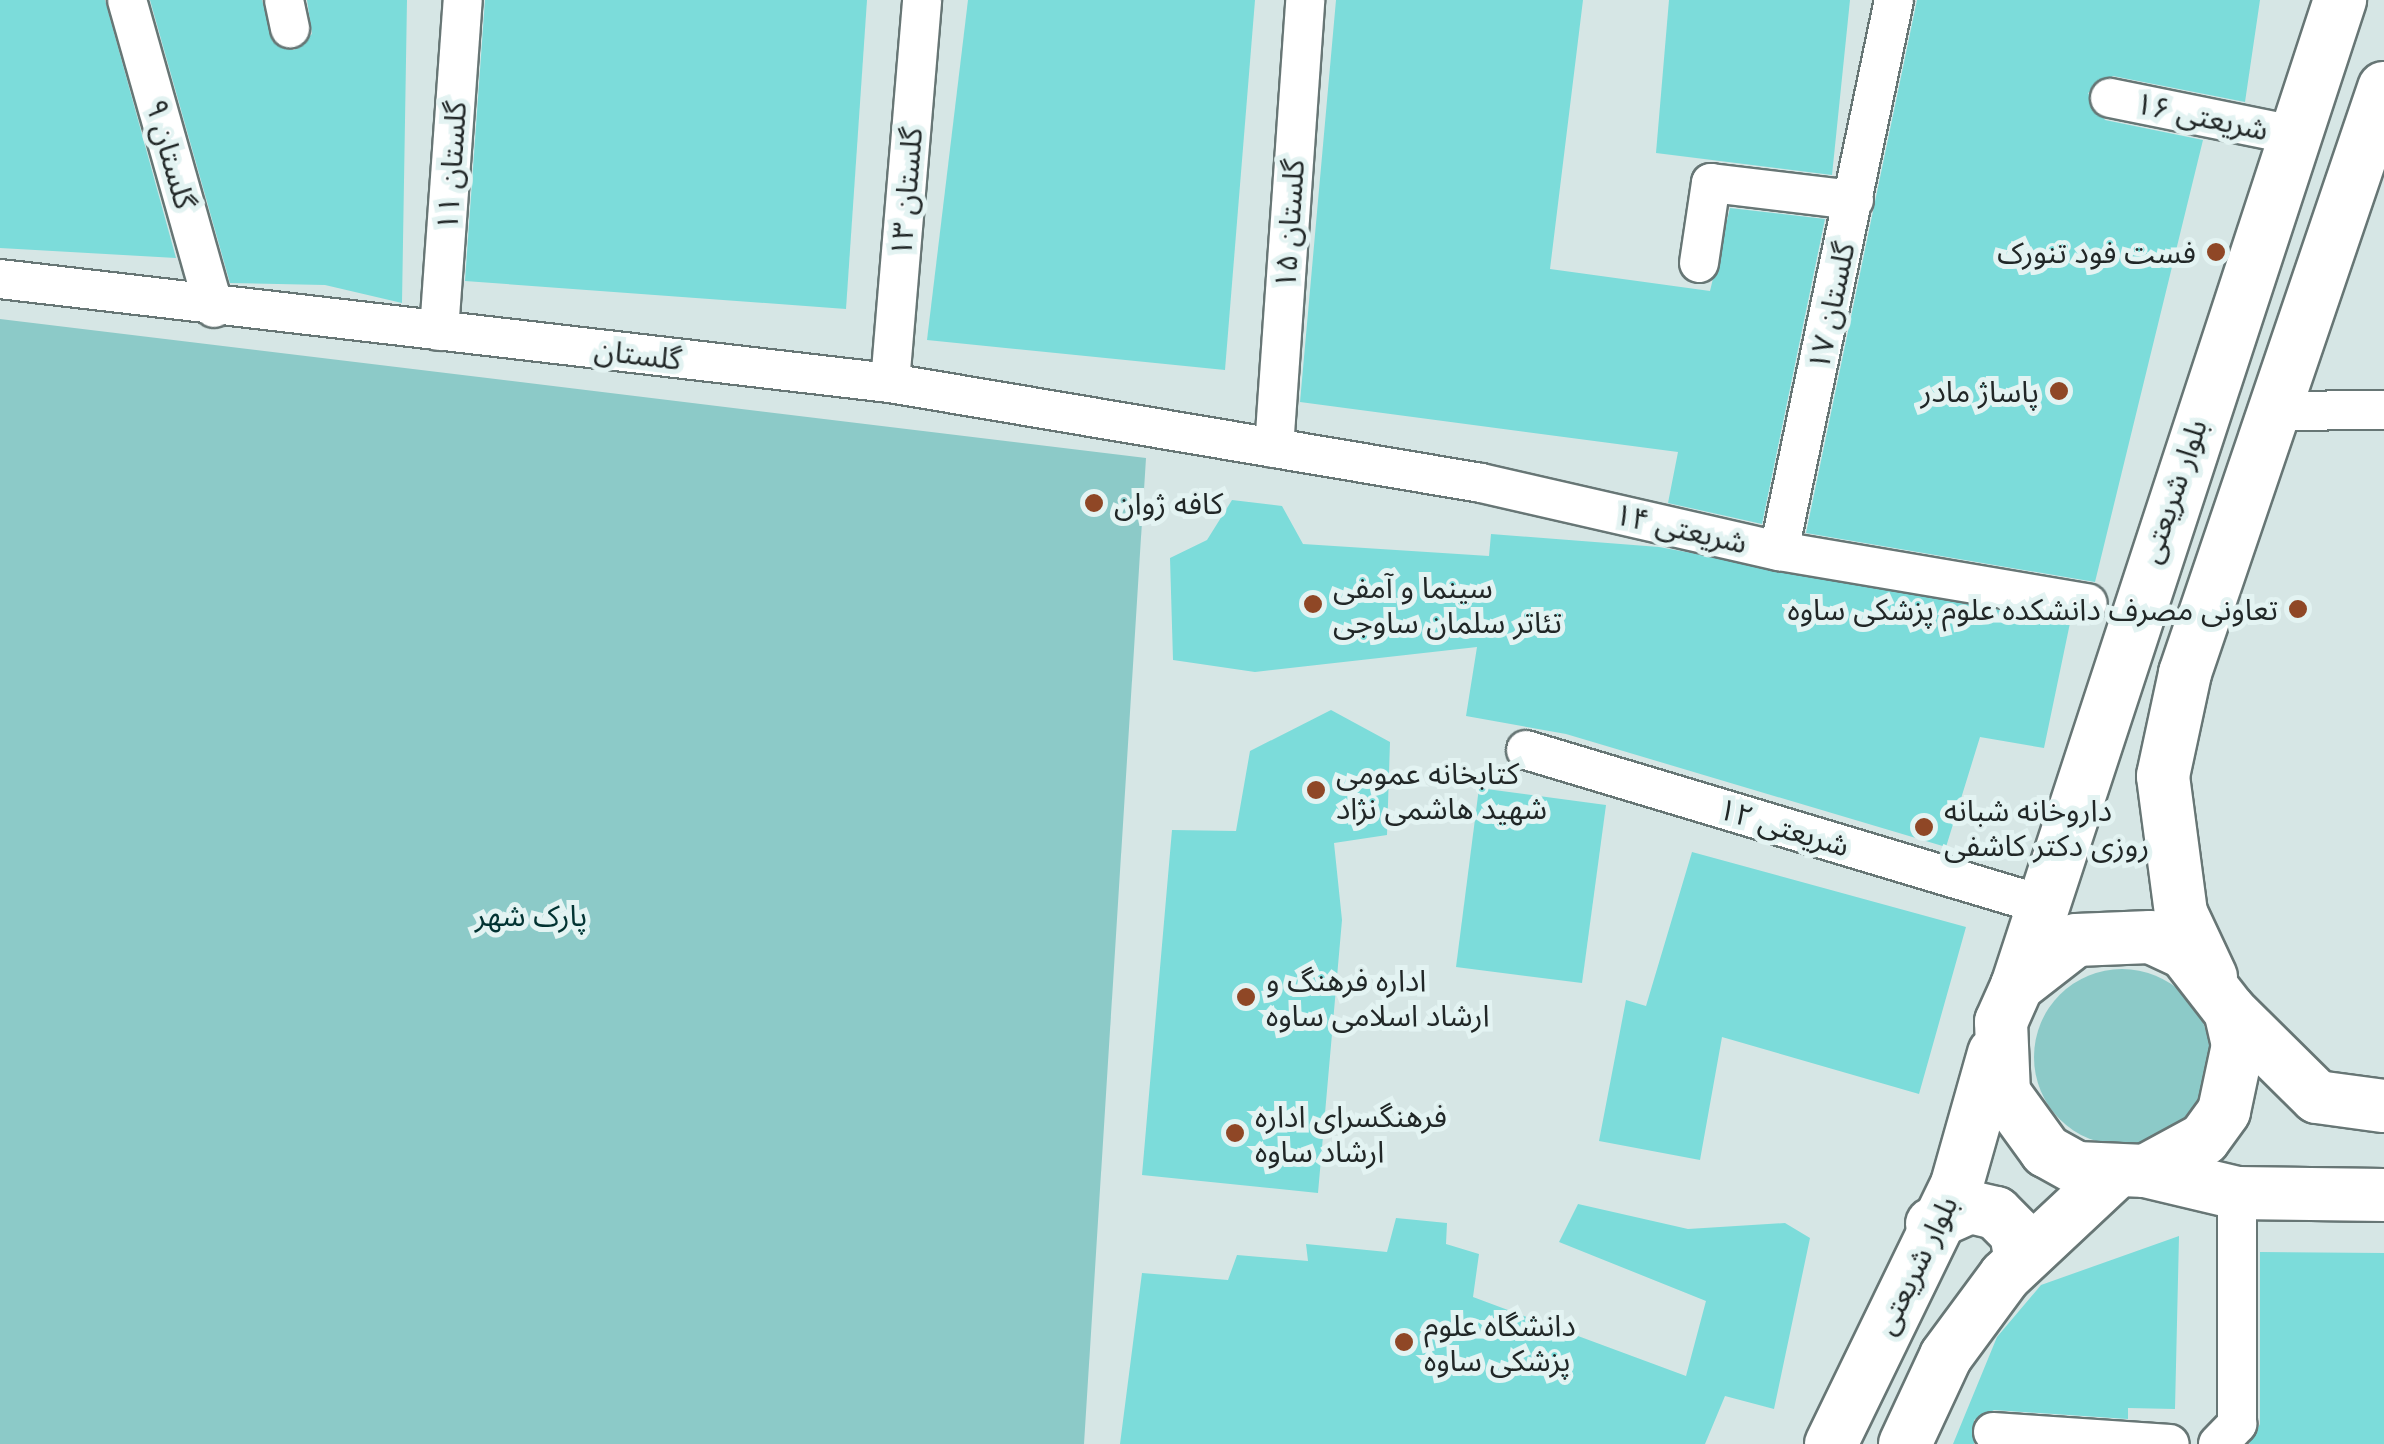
<!DOCTYPE html>
<html>
<head>
<meta charset="utf-8">
<style>
	body { margin:0 }
	#map { position:relative; width:2384px; height:1444px; overflow:hidden; background:#d6e6e5; font-family:Mulish,"Noto Sans Arabic",sans-serif }
	div>[style] { position:absolute }
	.green>* { inset:0; background:#8ccac8 }
	.round { border-radius:50% }
	.building>* { inset:0; background:#7cdcda }
	.roads { filter:drop-shadow(2px 0 #677675) drop-shadow(-2px 0 #677675) drop-shadow(0 2px #677675) drop-shadow(0 -2px #677675) }
	.street>* { height:38px; margin:-19px; padding:0 19px; transform-origin:19px; border-radius:19px; background:#fff }
	.secondary>* { height:52px; margin:-26px; padding:0 26px; transform-origin:26px; border-radius:26px; background:#fff }
	.dots>* { width:28px; height:28px; translate:-50% -50%; box-sizing:border-box; border:5px solid #e3f3f2; border-radius:50% }
	span { translate:-50% -50%; white-space:nowrap; text-align:center; line-height:1.15; -webkit-text-stroke:10px #e3f3f2; paint-order:stroke }
	.street-label { font-size:30px; color:#212727 }
	.poi-label { font-size:30px; color:#212727 }
	.right { translate:-100% -50%; text-align:right }
	.left { translate:0 -50%; text-align:left }
	.park-label { font-size:30px; color:#023332 }
</style>
</head>
<body>
<div id="map">
	<div class="green">
		<div style="clip-path:polygon(0 319px,1146px 458px,1084px 1444px,0 1444px)"></div>
		<div class="round" style="left:2034px;top:969px;width:176px;height:176px"></div>
	</div>
	<div class="building">
		<div style="clip-path:polygon(0 0,105px 0,176px 258px,0 248px)"></div>
		<div style="clip-path:polygon(150px 0,262px 0,273px 42px,294px 50px,312px 34px,307px 0,407px 0,402px 303px,325px 285px,230px 283px)"></div>
		<div style="clip-path:polygon(485px 0,867px 0,846px 309px,465px 281px)"></div>
		<div style="clip-path:polygon(968px 0,1255px 0,1225px 370px,927px 340px)"></div>
		<div style="clip-path:polygon(1336px 0,1583px 0,1550px 269px,1710px 291px,1730px 208px,1825px 219px,1762px 524px,1668px 503px,1678px 452px,1300px 402px)"></div>
		<div style="clip-path:polygon(1669px 0,1850px 0,1832px 175px,1656px 153px)"></div>
		<div style="clip-path:polygon(1917px 0,2260px 0,2245px 102px,2113px 76px,2088px 93px,2105px 120px,2203px 140px,2095px 582px,1806px 533px)"></div>
		<div style="clip-path:polygon(1232px 500px,1282px 506px,1303px 544px,1489px 556px,1491px 534px,1659px 547px,2070px 623px,2044px 748px,1980px 737px,1946px 847px,1566px 734px,1466px 716px,1477px 647px,1255px 672px,1173px 660px,1170px 558px,1207px 540px)"></div>
		<div style="clip-path:polygon(1331px 710px,1390px 742px,1387px 835px,1334px 843px,1342px 920px,1318px 1193px,1142px 1175px,1172px 830px,1236px 831px,1250px 751px)"></div>
		<div style="clip-path:polygon(1479px 788px,1606px 805px,1582px 983px,1456px 967px)"></div>
		<div style="clip-path:polygon(1692px 852px,1966px 927px,1919px 1094px,1722px 1037px,1700px 1160px,1599px 1141px,1626px 1000px,1646px 1006px)"></div>
		<div style="clip-path:polygon(1578px 1204px,1688px 1229px,1785px 1223px,1810px 1238px,1774px 1409px,1725px 1396px,1705px 1444px,1120px 1444px,1142px 1273px,1228px 1280px,1237px 1255px,1308px 1261px,1306px 1244px,1387px 1252px,1396px 1218px,1447px 1223px,1446px 1244px,1479px 1254px,1473px 1297px,1686px 1376px,1706px 1301px,1559px 1242px)"></div>
		<div style="clip-path:polygon(2179px 1236px,2175px 1409px,2128px 1408px,2128px 1419px,1994px 1410px,1974px 1420px,1974px 1444px,1953px 1444px,1997px 1337px,2041px 1285px)"></div>
		<div style="clip-path:polygon(2260px 1252px,2384px 1253px,2384px 1444px,2249px 1444px,2260px 1424px)"></div>
	</div>
	<div class="roads">
		<div class="street">
			<div style="left:127px;top:0;width:320px;rotate:74.2deg"></div>
			<div style="left:284px;top:0;width:29px;rotate:78deg"></div>
			<div style="left:2110px;top:98px;width:188px;rotate:11.4deg"></div>
			<div style="left:1699px;top:263px;width:81px;rotate:-81.5deg"></div>
			<div style="left:1711px;top:183px;width:144px;rotate:6.8deg"></div>
			<div style="left:0;top:279px;width:896px;rotate:6.67deg"></div>
			<div style="left:890px;top:383px;width:599px;rotate:9.6deg"></div>
			<div style="left:1481px;top:483px;width:306px;rotate:12.9deg"></div>
			<div style="left:1779px;top:551px;width:313px;rotate:9.6deg"></div>
			<div style="left:439px;top:331px;width:332px;rotate:-85.9deg"></div>
			<div style="left:890px;top:383px;width:384px;rotate:-85.2deg"></div>
			<div style="left:2280px;top:411px;width:104px;rotate:-0.6deg"></div>
			<div style="left:1274px;top:448px;width:449px;rotate:-86deg"></div>
			<div style="left:1779px;top:551px;width:563px;rotate:-78.21deg"></div>
			<div style="left:1526px;top:750px;width:540px;rotate:16.69deg"></div>
			<div style="left:1993px;top:1432px;width:177px;rotate:3.9deg"></div>
			<div style="left:2218px;top:1444px;width:28px;rotate:-46deg"></div>
			<div style="left:2237px;top:1424px;width:231px;rotate:-90deg"></div>
		</div>
		<div class="secondary">
			<div style="left:2211px;top:977px;width:71px;rotate:-115.1deg"></div>
			<div style="left:2181px;top:913px;width:138px;rotate:-97.5deg"></div>
			<div style="left:2163px;top:776px;width:105px;rotate:-77.9deg"></div>
			<div style="left:2185px;top:673px;width:618px;rotate:-71.21deg"></div>
			<div style="left:2017px;top:986px;width:1038px;rotate:-71.86deg"></div>
			<div style="left:2230px;top:1011px;width:122px;rotate:44.7deg"></div>
			<div style="left:2317px;top:1097px;width:68px;rotate:7.7deg"></div>
			<div style="left:2145px;top:1171px;width:67px;rotate:-28.5deg"></div>
			<div style="left:2204px;top:1139px;width:34px;rotate:-54deg"></div>
			<div style="left:2224px;top:1111px;width:67px;rotate:-78deg"></div>
			<div style="left:2238px;top:1045px;width:35px;rotate:-103deg"></div>
			<div style="left:2230px;top:1011px;width:73px;rotate:-127.8deg"></div>
			<div style="left:2185px;top:953px;width:38px;rotate:-155deg"></div>
			<div style="left:2150px;top:937px;width:74px;rotate:177.7deg"></div>
			<div style="left:2076px;top:940px;width:75px;rotate:142.1deg"></div>
			<div style="left:2017px;top:986px;width:39px;rotate:114deg"></div>
			<div style="left:2001px;top:1022px;width:71px;rotate:87.6deg"></div>
			<div style="left:2004px;top:1093px;width:72px;rotate:54.1deg"></div>
			<div style="left:2046px;top:1151px;width:35px;rotate:29deg"></div>
			<div style="left:2077px;top:1168px;width:68px;rotate:2.5deg"></div>
			<div style="left:2145px;top:1171px;width:95px;rotate:13.4deg"></div>
			<div style="left:2237px;top:1193px;width:147px;rotate:0.8deg"></div>
			<div style="left:1932px;top:1224px;width:42px;rotate:-24.1deg"></div>
			<div style="left:1970px;top:1207px;width:27px;rotate:13deg"></div>
			<div style="left:1996px;top:1213px;width:28px;rotate:45deg"></div>
			<div style="left:2016px;top:1233px;width:27px;rotate:80deg"></div>
			<div style="left:1831px;top:1444px;width:289px;rotate:-64.1deg"></div>
			<div style="left:1957px;top:1184px;width:136px;rotate:-74.2deg"></div>
			<div style="left:1905px;top:1444px;width:97px;rotate:-65deg"></div>
			<div style="left:1946px;top:1356px;width:99px;rotate:-53.6deg"></div>
			<div style="left:2005px;top:1276px;width:148px;rotate:-43.1deg"></div>
		</div>
	</div>
	<div class="dots">
		<div style="left:2216px;top:252px;background:#8f4726"></div>
		<div style="left:2059px;top:391px;background:#8f4726"></div>
		<div style="left:1094px;top:503px;background:#8f4726"></div>
		<div style="left:1313px;top:604px;background:#8f4726"></div>
		<div style="left:2298px;top:609px;background:#8f4726"></div>
		<div style="left:1316px;top:790px;background:#8f4726"></div>
		<div style="left:1924px;top:827px;background:#8f4726"></div>
		<div style="left:1246px;top:997px;background:#8f4726"></div>
		<div style="left:1235px;top:1133px;background:#8f4726"></div>
		<div style="left:1404px;top:1342px;background:#8f4726"></div>
	</div>
	<div class="street-label">
		<span style="left:2202px;top:116px;rotate:12deg">شریعتی ۱۶</span>
		<span style="left:171px;top:154px;rotate:74deg">گلستان ۹</span>
		<span style="left:451px;top:166px;rotate:-86deg">گلستان ۱۱</span>
		<span style="left:906px;top:192px;rotate:-85deg">گلستان ۱۳</span>
		<span style="left:1289px;top:224px;rotate:-86deg">گلستان ۱۵</span>
		<span style="left:1831px;top:306px;rotate:-78deg">گلستان ۱۷</span>
		<span style="left:638px;top:354px;rotate:7deg">گلستان</span>
		<span style="left:2173px;top:491px;rotate:-71deg">بلوار شریعتی</span>
		<span style="left:1681px;top:528px;rotate:13deg">شریعتی ۱۴</span>
		<span style="left:1784px;top:827px;rotate:17deg">شریعتی ۱۲</span>
		<span style="left:1916px;top:1265px;rotate:-64deg">بلوار شریعتی</span>
	</div>
	<div class="poi-label">
		<span class="right" style="left:2196px;top:252px">فست فود تنورک</span>
		<span class="right" style="left:2039px;top:391px">پاساژ مادر</span>
		<span class="left" style="left:1114px;top:503px">کافه ژوان</span>
		<span class="left" style="left:1333px;top:604px">سینما و آمفی<br>تئاتر سلمان ساوجی</span>
		<span class="right" style="left:2278px;top:609px">تعاونی مصرف دانشکده علوم پزشکی ساوه</span>
		<span class="left" style="left:1336px;top:790px">کتابخانه عمومی<br>شهید هاشمی نژاد</span>
		<span class="left" style="left:1944px;top:827px">داروخانه شبانه<br>روزی دکتر کاشفی</span>
		<span class="left" style="left:1266px;top:997px">اداره فرهنگ و<br>ارشاد اسلامی ساوه</span>
		<span class="left" style="left:1255px;top:1133px">فرهنگسرای اداره<br>ارشاد ساوه</span>
		<span class="left" style="left:1424px;top:1342px">دانشگاه علوم<br>پزشکی ساوه</span>
	</div>
	<div class="park-label">
		<span style="left:531px;top:915px">پارک شهر</span>
	</div>
</div>
</body>
</html>
